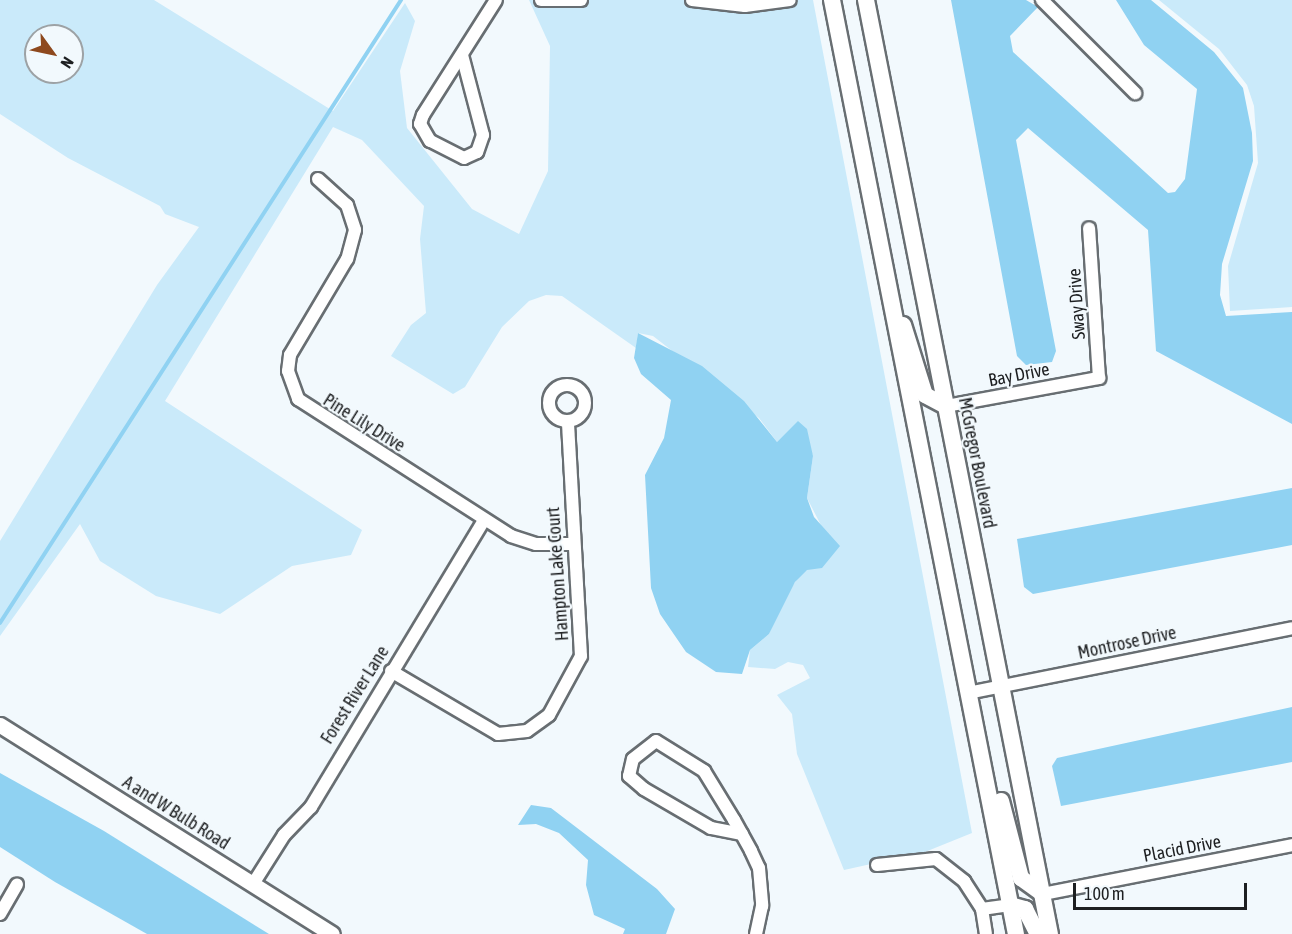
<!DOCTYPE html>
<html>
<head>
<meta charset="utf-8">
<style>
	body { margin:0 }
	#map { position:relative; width:1292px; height:934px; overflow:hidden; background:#f2f9fd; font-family:"Asap Condensed",sans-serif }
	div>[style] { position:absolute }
	.green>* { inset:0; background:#caeafa }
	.water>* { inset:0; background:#90d2f2 }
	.stream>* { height:4px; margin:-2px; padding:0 2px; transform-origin:2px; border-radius:2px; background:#90d2f2 }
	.roads { filter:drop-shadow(2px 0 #686e72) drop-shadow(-2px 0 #686e72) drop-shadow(0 2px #686e72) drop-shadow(0 -2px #686e72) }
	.minor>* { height:12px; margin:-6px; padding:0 6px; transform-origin:6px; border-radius:6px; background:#fff }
	.minor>.ring { margin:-6px; padding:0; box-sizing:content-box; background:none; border:12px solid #fff; border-radius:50% }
	.tertiary>* { height:15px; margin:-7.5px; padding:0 7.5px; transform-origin:7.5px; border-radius:7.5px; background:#fff }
	.secondary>* { height:16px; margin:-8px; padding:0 8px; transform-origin:8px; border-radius:8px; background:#fff }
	span { translate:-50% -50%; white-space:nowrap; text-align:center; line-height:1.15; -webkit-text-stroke:4.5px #f2f9fd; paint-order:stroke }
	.street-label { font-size:18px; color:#1d1f21 }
	.north { position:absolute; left:24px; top:24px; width:60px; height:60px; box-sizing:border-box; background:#f2f9fd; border:2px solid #9da2a5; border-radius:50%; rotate:123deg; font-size:16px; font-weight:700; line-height:24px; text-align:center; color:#1d1f21 }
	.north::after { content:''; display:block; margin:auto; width:21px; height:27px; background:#8e491e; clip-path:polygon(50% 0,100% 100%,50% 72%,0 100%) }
	.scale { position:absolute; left:1073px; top:883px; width:174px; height:27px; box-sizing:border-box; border:3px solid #1d1f21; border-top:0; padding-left:8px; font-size:18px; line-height:21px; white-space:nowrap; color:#1d1f21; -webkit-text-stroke:4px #f2f9fd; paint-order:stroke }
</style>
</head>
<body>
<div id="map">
	<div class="green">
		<div style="clip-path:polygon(evenodd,0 0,154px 0,333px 111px,405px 3px,415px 21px,400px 71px,407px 128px,472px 209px,519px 234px,548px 171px,550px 46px,529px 0,813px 0,972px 833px,925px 852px,844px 870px,797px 754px,792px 714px,777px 695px,810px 678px,803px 665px,788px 662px,775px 669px,748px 667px,750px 650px,769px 634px,784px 598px,827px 537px,807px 498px,813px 456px,798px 422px,777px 442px,759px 418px,653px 336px,638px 333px,636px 348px,562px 296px,546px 295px,529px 301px,502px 327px,465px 387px,453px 394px,391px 356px,411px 325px,426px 313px,420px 239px,424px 206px,362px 140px,333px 127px,165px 401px,362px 530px,351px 555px,292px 566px,220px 614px,156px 596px,100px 561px,80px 524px,0 636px,0 541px,157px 285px,199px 227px,165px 214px,160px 206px,68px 158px,0 114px,0 0,36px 36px,72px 36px,72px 72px,36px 72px,36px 36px)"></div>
		<div style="clip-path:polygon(1159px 0,1292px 0,1292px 307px,1230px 311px,1228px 266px,1258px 163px,1254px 106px,1247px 85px,1219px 49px)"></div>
	</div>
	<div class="water">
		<div style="clip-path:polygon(951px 0,1026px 0,1038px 7px,1010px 36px,1013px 52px,1168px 193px,1175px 192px,1185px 179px,1197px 89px,1144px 45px,1116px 0,1151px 0,1214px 52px,1243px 88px,1252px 133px,1253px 161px,1222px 264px,1220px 295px,1226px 316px,1292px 312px,1292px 424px,1156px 351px,1148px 230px,1028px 128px,1016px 140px,1056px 351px,1052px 362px,1026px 365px,1017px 356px)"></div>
		<div style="clip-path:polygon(638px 333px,702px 366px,744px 401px,777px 442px,798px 421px,807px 429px,813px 456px,807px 498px,814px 517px,840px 546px,822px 568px,807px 570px,795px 582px,769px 634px,750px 650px,742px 674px,716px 672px,686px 652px,660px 614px,651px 588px,645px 475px,664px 438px,671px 400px,641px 374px,634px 358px)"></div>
		<div style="clip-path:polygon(1292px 488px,1292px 545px,1033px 594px,1024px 587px,1017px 539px)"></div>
		<div style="clip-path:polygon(1292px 707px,1292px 762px,1061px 806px,1052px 766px,1057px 758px)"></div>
		<div style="clip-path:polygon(0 773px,104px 831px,269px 934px,147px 934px,55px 882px,0 847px)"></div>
		<div style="clip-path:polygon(531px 805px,551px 808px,657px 889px,675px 909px,666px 934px,623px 934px,625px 929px,594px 915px,586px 885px,588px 860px,559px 833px,536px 824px,518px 825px)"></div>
	</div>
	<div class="stream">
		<div style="left:0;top:623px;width:741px;rotate:-57.23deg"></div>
	</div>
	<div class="roads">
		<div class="minor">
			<div style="left:541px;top:0;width:40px"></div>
			<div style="left:692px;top:0;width:53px;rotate:6.5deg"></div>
			<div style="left:745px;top:6px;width:45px;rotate:-7.6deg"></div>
			<div style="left:1042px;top:0;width:132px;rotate:45deg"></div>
			<div style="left:462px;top:55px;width:83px;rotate:75.3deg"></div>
			<div style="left:483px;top:135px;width:18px;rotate:109deg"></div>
			<div style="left:477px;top:152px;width:14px;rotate:155deg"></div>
			<div style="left:464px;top:158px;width:38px;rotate:-153deg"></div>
			<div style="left:430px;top:141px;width:20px;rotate:-120deg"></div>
			<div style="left:420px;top:124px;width:9px;rotate:-72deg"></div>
			<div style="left:423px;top:115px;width:136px;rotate:-57.6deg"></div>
			<div style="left:318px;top:179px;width:39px;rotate:42deg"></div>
			<div style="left:347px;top:205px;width:26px;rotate:72deg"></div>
			<div style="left:355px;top:230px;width:30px;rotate:105deg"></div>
			<div style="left:347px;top:259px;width:112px;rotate:120.7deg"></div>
			<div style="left:290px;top:355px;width:16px;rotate:97deg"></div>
			<div style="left:288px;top:371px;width:30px;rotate:70deg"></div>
			<div style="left:298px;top:399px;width:253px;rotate:32.7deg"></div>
			<div style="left:511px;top:536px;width:26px;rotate:18deg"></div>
			<div style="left:536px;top:544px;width:38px"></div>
			<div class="ring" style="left:549px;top:385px;width:24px;height:24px"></div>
			<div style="left:946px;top:406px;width:156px;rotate:-10.4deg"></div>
			<div style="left:1099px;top:378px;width:150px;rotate:-93.8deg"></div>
			<div style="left:391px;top:671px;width:124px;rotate:30.5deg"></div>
			<div style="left:498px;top:734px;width:29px;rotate:-6deg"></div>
			<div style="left:527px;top:731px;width:27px;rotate:-36deg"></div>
			<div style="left:549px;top:715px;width:67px;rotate:-61.5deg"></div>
			<div style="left:581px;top:656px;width:235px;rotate:-93.2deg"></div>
			<div style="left:968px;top:693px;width:330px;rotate:-11.3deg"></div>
			<div style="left:742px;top:834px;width:32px;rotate:-169deg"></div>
			<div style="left:711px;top:828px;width:78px;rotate:-149.8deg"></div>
			<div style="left:644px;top:789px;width:20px;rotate:-139deg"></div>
			<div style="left:629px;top:776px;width:17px;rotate:-77deg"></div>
			<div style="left:633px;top:759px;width:29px;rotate:-38deg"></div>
			<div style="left:656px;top:741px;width:57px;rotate:32deg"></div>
			<div style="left:704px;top:771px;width:57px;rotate:58.5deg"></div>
			<div style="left:734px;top:820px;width:35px;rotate:61deg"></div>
			<div style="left:751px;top:851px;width:19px;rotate:65deg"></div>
			<div style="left:759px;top:868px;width:38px;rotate:85deg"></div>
			<div style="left:762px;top:906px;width:29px;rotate:102deg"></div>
			<div style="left:877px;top:865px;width:59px;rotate:-5.8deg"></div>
			<div style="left:936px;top:859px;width:36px;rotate:38deg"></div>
			<div style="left:964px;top:881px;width:33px;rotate:57deg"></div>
			<div style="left:982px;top:909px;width:25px;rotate:81deg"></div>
			<div style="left:253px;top:884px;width:58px;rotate:-57.7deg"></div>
			<div style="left:284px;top:835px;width:39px;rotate:-46deg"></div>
			<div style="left:311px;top:807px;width:335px;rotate:-58.9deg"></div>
			<div style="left:1043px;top:894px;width:254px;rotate:-11.1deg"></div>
			<div style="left:982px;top:909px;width:28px;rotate:-8deg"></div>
			<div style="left:0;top:914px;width:34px;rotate:-60deg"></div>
		</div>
		<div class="tertiary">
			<div style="left:0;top:725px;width:392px;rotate:32.2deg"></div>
		</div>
		<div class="secondary">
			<div style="left:832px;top:0;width:952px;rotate:78.86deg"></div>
			<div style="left:866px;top:0;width:952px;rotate:78.86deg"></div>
			<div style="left:903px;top:325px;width:73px;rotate:72.6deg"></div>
			<div style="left:925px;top:395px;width:24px;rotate:28deg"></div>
			<div style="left:1001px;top:801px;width:80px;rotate:75.4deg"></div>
			<div style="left:1021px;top:878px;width:27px;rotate:36deg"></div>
			<div style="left:1010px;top:905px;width:16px;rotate:15deg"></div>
			<div style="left:1025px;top:909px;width:28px;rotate:63deg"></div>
		</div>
	</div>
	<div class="street-label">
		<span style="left:1077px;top:304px;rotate:-94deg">Sway Drive</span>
		<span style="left:1019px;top:375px;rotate:-11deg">Bay Drive</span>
		<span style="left:364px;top:423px;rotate:32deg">Pine Lily Drive</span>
		<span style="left:977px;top:463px;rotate:79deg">McGregor Boulevard</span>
		<span style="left:558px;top:574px;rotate:-94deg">Hampton Lake Court</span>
		<span style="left:1127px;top:643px;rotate:-12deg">Montrose Drive</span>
		<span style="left:355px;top:695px;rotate:-58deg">Forest River Lane</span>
		<span style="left:176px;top:813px;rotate:32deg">A and W Bulb Road</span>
		<span style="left:1182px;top:849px;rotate:-11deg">Placid Drive</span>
	</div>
	<div class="north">N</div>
	<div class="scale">100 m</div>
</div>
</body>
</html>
